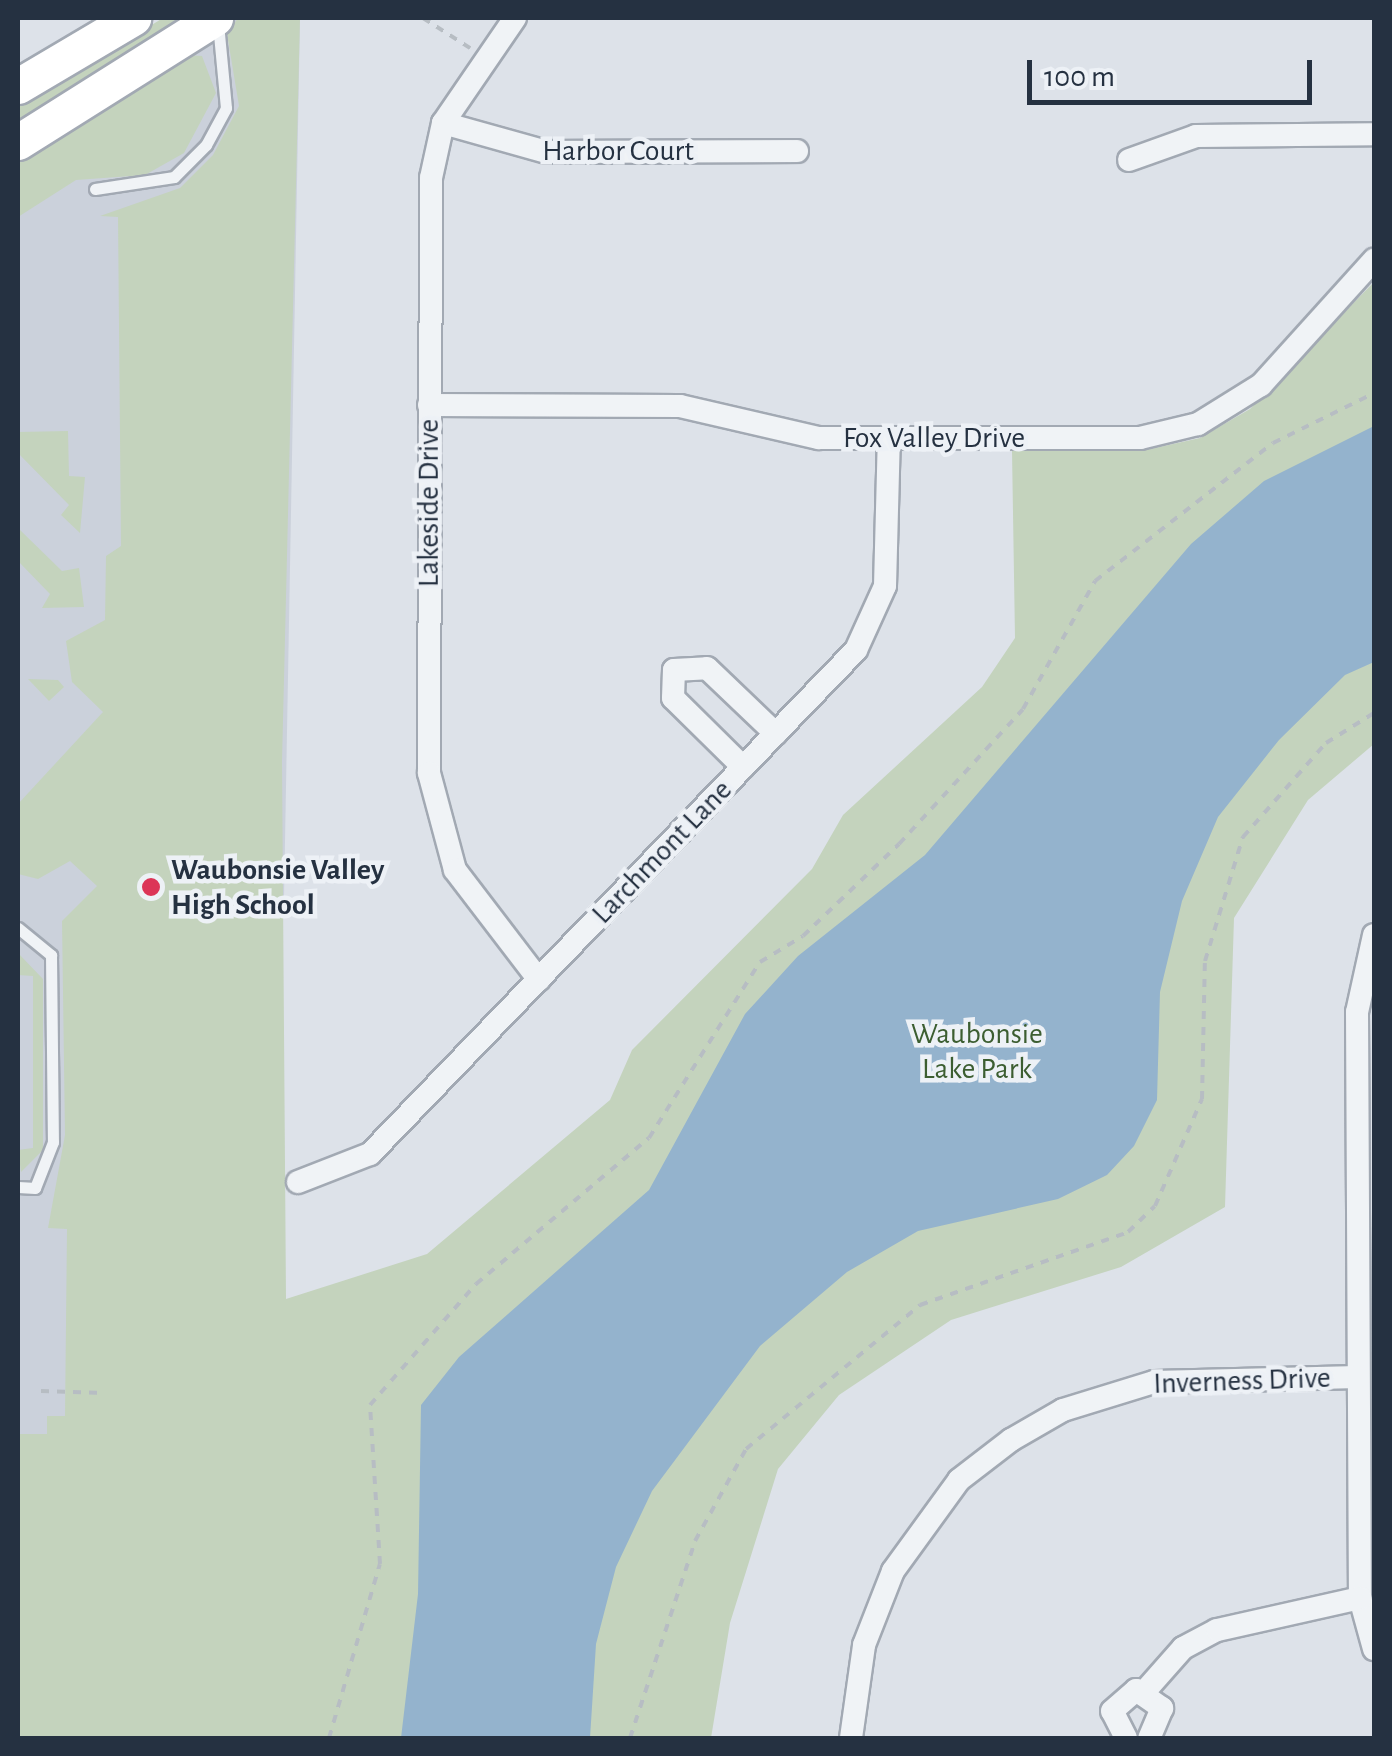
<!DOCTYPE html>
<html>
<head>
<meta charset="utf-8">
<style>
	body { margin:0 }
	#map { position:relative; width:1392px; height:1756px; overflow:hidden; background:#dde2e9; font-family:"Alegreya Sans",sans-serif }
	div>[style] { position:absolute }
	.built>* { inset:0; background:#cbd1db }
	.green>* { inset:0; background:#c4d3bd }
	.water>* { inset:0; background:#94b3cd }
	.path>* { height:4px; margin-top:-2px; transform-origin:0; background:repeating-linear-gradient(90deg,#b7bdc3 0 8px,transparent 0 16px) }
	.roads { filter:drop-shadow(2px 0 #a2a9b3) drop-shadow(-2px 0 #a2a9b3) drop-shadow(0 2px #a2a9b3) drop-shadow(0 -2px #a2a9b3) }
	.lane>* { height:11px; margin:-5.5px; padding:0 5.5px; transform-origin:5.5px; border-radius:5.5px; background:#f0f3f6 }
	.street>* { height:22px; margin:-11px; padding:0 11px; transform-origin:11px; border-radius:11px; background:#f0f3f6 }
	.primary>* { height:35px; margin:-17.5px; padding:0 17.5px; transform-origin:17.5px; border-radius:17.5px; background:#fff }
	.dots>* { width:28px; height:28px; translate:-50% -50%; box-sizing:border-box; border:5px solid #edf1f6; border-radius:50% }
	span { translate:-50% -50%; white-space:nowrap; text-align:center; line-height:1.15; -webkit-text-stroke:9px #edf1f6; paint-order:stroke }
	.street-label { font-size:30px; color:#253141 }
	.poi-label { font-size:30px; color:#253141; font-weight:700 }
	.left { translate:0 -50%; text-align:left }
	.park-label { font-size:30px; color:#3c5e31 }
	.frame { position:absolute; inset:0; border:20px solid #253141; pointer-events:none }
	.scale { position:absolute; left:1027px; top:60px; width:285px; height:45px; box-sizing:border-box; border:5px solid #253141; border-top:0; padding-left:12px; font-size:30px; line-height:35px; white-space:nowrap; color:#253141; -webkit-text-stroke:8px #edf1f6; paint-order:stroke }
</style>
</head>
<body>
<div id="map">
	<div class="built">
		<div style="clip-path:polygon(238px 18px,300px 18px,284px 897px,18px 1738px,18px 151px)"></div>
	</div>
	<div class="green">
		<div style="clip-path:polygon(163px 18px,193px 18px,18px 128px,18px 107px)"></div>
		<div style="clip-path:polygon(238px 18px,300px 18px,282px 762px,286px 1299px,427px 1254px,610px 1100px,632px 1050px,812px 869px,843px 815px,982px 687px,1015px 638px,1012px 451px,1146px 450px,1200px 438px,1250px 409px,1374px 282px,1374px 744px,1308px 800px,1234px 918px,1225px 1207px,1121px 1267px,951px 1320px,839px 1395px,778px 1469px,730px 1623px,711px 1738px,18px 1738px,18px 1434px,47px 1434px,47px 1416px,65px 1416px,67px 1229px,48px 1228px,65px 1135px,62px 921px,97px 886px,70px 861px,38px 879px,18px 874px,18px 804px,103px 712px,72px 682px,66px 641px,105px 620px,106px 556px,121px 546px,118px 217px,100px 216px,180px 188px,213px 155px,239px 106px,227px 34px)"></div>
		<div style="clip-path:polygon(186px 55px,202px 56px,216px 93px,184px 153px,145px 175px,76px 180px,18px 217px,18px 151px)"></div>
		<div style="clip-path:polygon(68px 431px,69px 476px,85px 477px,80px 533px,61px 515px,69px 505px,18px 453px,18px 432px)"></div>
		<div style="clip-path:polygon(18px 528px,62px 571px,79px 568px,84px 607px,42px 608px,50px 594px,18px 561px)"></div>
		<div style="clip-path:polygon(28px 679px,58px 680px,64px 687px,49px 701px)"></div>
		<div style="clip-path:polygon(18px 953px,43px 979px,43px 1150px,21px 1172px,18px 1150px,33px 1148px,33px 976px,18px 975px)"></div>
	</div>
	<div class="water">
		<div style="clip-path:polygon(1374px 426px,1374px 662px,1345px 675px,1279px 740px,1218px 817px,1182px 901px,1160px 992px,1157px 1100px,1134px 1146px,1107px 1175px,1058px 1199px,918px 1231px,847px 1272px,760px 1346px,652px 1491px,616px 1567px,596px 1644px,590px 1738px,401px 1738px,418px 1594px,421px 1405px,459px 1357px,649px 1190px,745px 1014px,798px 956px,925px 855px,1191px 544px,1264px 481px)"></div>
	</div>
	<div class="path">
		<div style="left:423px;top:18px;width:56px;rotate:32.6deg"></div>
		<div style="left:41px;top:1391px;width:63px;rotate:1.8deg"></div>
		<div style="left:329px;top:1738px;width:181px;rotate:-73.7deg"></div>
		<div style="left:380px;top:1564px;width:159px;rotate:-93.6deg"></div>
		<div style="left:370px;top:1405px;width:161px;rotate:-48.8deg"></div>
		<div style="left:476px;top:1284px;width:226px;rotate:-40.2deg"></div>
		<div style="left:649px;top:1138px;width:208px;rotate:-57.8deg"></div>
		<div style="left:760px;top:962px;width:50px;rotate:-31.2deg"></div>
		<div style="left:803px;top:936px;width:133px;rotate:-43.8deg"></div>
		<div style="left:899px;top:844px;width:183px;rotate:-47.4deg"></div>
		<div style="left:1023px;top:709px;width:147px;rotate:-60.6deg"></div>
		<div style="left:1095px;top:581px;width:225px;rotate:-37.8deg"></div>
		<div style="left:1273px;top:443px;width:113px;rotate:-26.3deg"></div>
		<div style="left:630px;top:1738px;width:207px;rotate:-71.7deg"></div>
		<div style="left:695px;top:1541px;width:105px;rotate:-61deg"></div>
		<div style="left:746px;top:1449px;width:226px;rotate:-39.6deg"></div>
		<div style="left:920px;top:1305px;width:220px;rotate:-19.3deg"></div>
		<div style="left:1128px;top:1232px;width:37px;rotate:-44deg"></div>
		<div style="left:1155px;top:1206px;width:117px;rotate:-66.3deg"></div>
		<div style="left:1202px;top:1099px;width:138px;rotate:-88.8deg"></div>
		<div style="left:1205px;top:961px;width:130px;rotate:-73deg"></div>
		<div style="left:1243px;top:837px;width:125px;rotate:-48.6deg"></div>
		<div style="left:1326px;top:743px;width:57px;rotate:-32deg"></div>
	</div>
	<div class="roads">
		<div class="lane">
			<div style="left:95px;top:189px;width:80px;rotate:-8.6deg"></div>
			<div style="left:174px;top:177px;width:45px;rotate:-45deg"></div>
			<div style="left:206px;top:145px;width:42px;rotate:-61.6deg"></div>
			<div style="left:226px;top:108px;width:85px;rotate:-95.4deg"></div>
			<div style="left:18px;top:928px;width:43px;rotate:39.3deg"></div>
			<div style="left:51px;top:955px;width:187px;rotate:89.4deg"></div>
			<div style="left:53px;top:1142px;width:49px;rotate:111.4deg"></div>
			<div style="left:35px;top:1188px;width:17px;rotate:-177deg"></div>
		</div>
		<div class="street">
			<div style="left:515px;top:18px;width:127px;rotate:124.4deg"></div>
			<div style="left:443px;top:123px;width:56px;rotate:102.3deg"></div>
			<div style="left:431px;top:178px;width:595px;rotate:90.19deg"></div>
			<div style="left:429px;top:773px;width:100px;rotate:75deg"></div>
			<div style="left:455px;top:870px;width:138px;rotate:52.6deg"></div>
			<div style="left:443px;top:123px;width:108px;rotate:15.6deg"></div>
			<div style="left:547px;top:152px;width:250px;rotate:-0.2deg"></div>
			<div style="left:1129px;top:160px;width:71px;rotate:-19.7deg"></div>
			<div style="left:1196px;top:136px;width:178px;rotate:-0.6deg"></div>
			<div style="left:429px;top:405px;width:251px;rotate:0.2deg"></div>
			<div style="left:680px;top:406px;width:143px;rotate:13deg"></div>
			<div style="left:819px;top:438px;width:321px"></div>
			<div style="left:1140px;top:438px;width:60px;rotate:-13.6deg"></div>
			<div style="left:1198px;top:424px;width:74px;rotate:-31.8deg"></div>
			<div style="left:1261px;top:385px;width:169px;rotate:-47.9deg"></div>
			<div style="left:743px;top:767px;width:98px;rotate:-135.4deg"></div>
			<div style="left:673px;top:698px;width:28px;rotate:-88deg"></div>
			<div style="left:674px;top:670px;width:33px;rotate:-3deg"></div>
			<div style="left:707px;top:668px;width:95px;rotate:43.7deg"></div>
			<div style="left:1374px;top:935px;width:79px;rotate:102.4deg"></div>
			<div style="left:1357px;top:1012px;width:586px;rotate:89.71deg"></div>
			<div style="left:1360px;top:1598px;width:53px;rotate:74.6deg"></div>
			<div style="left:298px;top:1182px;width:77px;rotate:-21.3deg"></div>
			<div style="left:370px;top:1154px;width:700px;rotate:-46.04deg"></div>
			<div style="left:856px;top:650px;width:70px;rotate:-65.6deg"></div>
			<div style="left:885px;top:586px;width:148px;rotate:-88.5deg"></div>
			<div style="left:1145px;top:1691px;width:57px;rotate:-48.5deg"></div>
			<div style="left:1183px;top:1648px;width:38px;rotate:-28deg"></div>
			<div style="left:1217px;top:1630px;width:147px;rotate:-12.6deg"></div>
			<div style="left:851px;top:1738px;width:94px;rotate:-82deg"></div>
			<div style="left:864px;top:1645px;width:79px;rotate:-68.6deg"></div>
			<div style="left:893px;top:1571px;width:112px;rotate:-54deg"></div>
			<div style="left:959px;top:1480px;width:66px;rotate:-37.6deg"></div>
			<div style="left:1011px;top:1440px;width:60px;rotate:-30deg"></div>
			<div style="left:1063px;top:1410px;width:95px;rotate:-17.1deg"></div>
			<div style="left:1154px;top:1382px;width:204px;rotate:-1.4deg"></div>
			<div style="left:1126px;top:1738px;width:30px;rotate:-117deg"></div>
			<div style="left:1112px;top:1711px;width:32px;rotate:-41deg"></div>
			<div style="left:1136px;top:1690px;width:32px;rotate:35deg"></div>
			<div style="left:1162px;top:1708px;width:33px;rotate:113deg"></div>
		</div>
		<div class="primary">
			<div style="left:18px;top:86px;width:134px;rotate:-30.6deg"></div>
			<div style="left:18px;top:142px;width:233px;rotate:-32.2deg"></div>
		</div>
	</div>
	<div class="dots">
		<div style="left:151px;top:887px;background:#dc3457"></div>
	</div>
	<div class="street-label">
		<span style="left:618px;top:151px">Harbor Court</span>
		<span style="left:934px;top:438px">Fox Valley Drive</span>
		<span style="left:429px;top:503px;rotate:-90deg">Lakeside Drive</span>
		<span style="left:662px;top:852px;rotate:-46deg">Larchmont Lane</span>
		<span style="left:1242px;top:1381px;rotate:-2deg">Inverness Drive</span>
	</div>
	<div class="poi-label">
		<span class="left" style="left:171px;top:887px">Waubonsie Valley<br>High School</span>
	</div>
	<div class="park-label">
		<span style="left:977px;top:1051px">Waubonsie<br>Lake Park</span>
	</div>
	<div class="frame"></div>
	<div class="scale">100 m</div>
</div>
</body>
</html>
